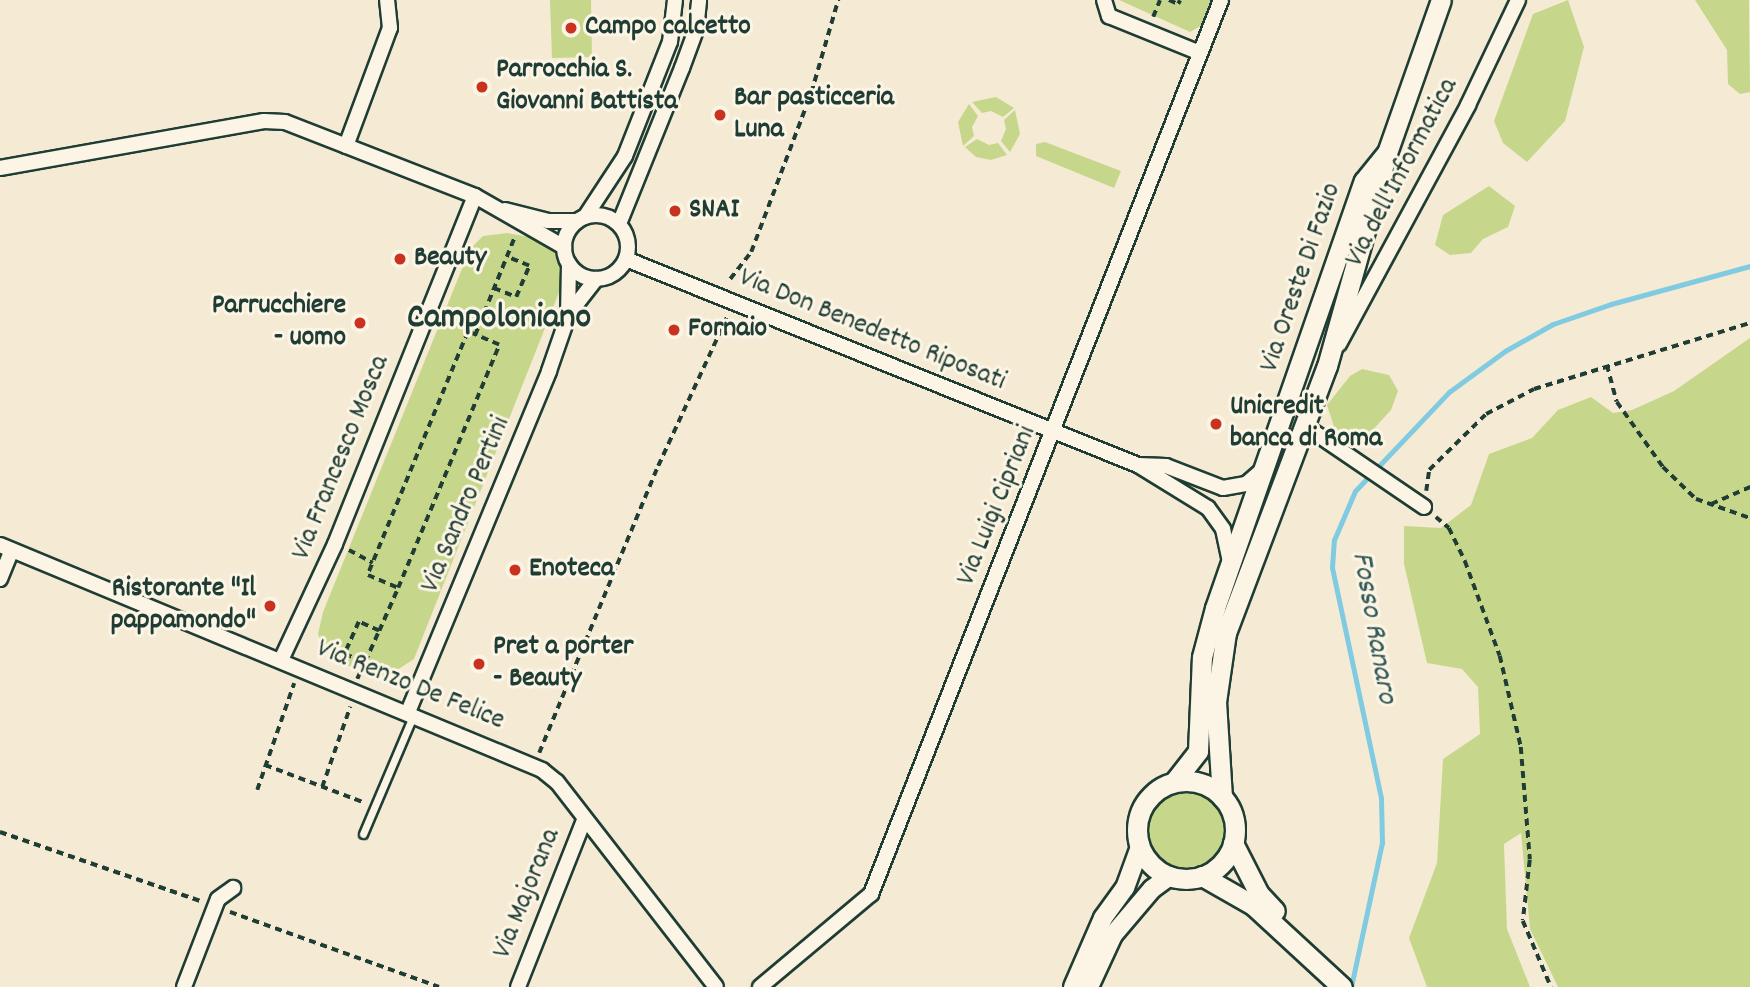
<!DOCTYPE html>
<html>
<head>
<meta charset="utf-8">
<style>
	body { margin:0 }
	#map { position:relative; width:1750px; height:987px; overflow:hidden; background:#f5ebd4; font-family:Dekko,sans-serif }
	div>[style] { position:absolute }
	.green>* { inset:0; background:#c6d78c }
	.round { border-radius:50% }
	.stream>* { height:5px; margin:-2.5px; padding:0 2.5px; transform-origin:2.5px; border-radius:2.5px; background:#80cbe1 }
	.path>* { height:3.5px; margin-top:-1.75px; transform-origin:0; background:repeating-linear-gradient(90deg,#1f3d34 0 7px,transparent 0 12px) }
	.roads { filter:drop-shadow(2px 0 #1f3d34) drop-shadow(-2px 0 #1f3d34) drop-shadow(0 2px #1f3d34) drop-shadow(0 -2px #1f3d34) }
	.service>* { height:7px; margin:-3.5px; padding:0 3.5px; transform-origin:3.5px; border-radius:3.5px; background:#fcf5e5 }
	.minor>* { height:14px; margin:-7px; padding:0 7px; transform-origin:7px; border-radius:7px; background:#fcf5e5 }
	.minor>.ring { margin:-7px; padding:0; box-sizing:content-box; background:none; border:14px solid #fcf5e5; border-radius:50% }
	.tertiary>* { height:18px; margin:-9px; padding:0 9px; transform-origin:9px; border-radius:9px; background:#fcf5e5 }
	.secondary>* { height:19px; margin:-9.5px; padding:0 9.5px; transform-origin:9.5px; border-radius:9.5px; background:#fcf5e5 }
	.secondary>.ring { margin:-9.5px; padding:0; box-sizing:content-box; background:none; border:19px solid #fcf5e5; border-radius:50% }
	.dots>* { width:19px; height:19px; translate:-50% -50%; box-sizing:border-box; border:4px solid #fcf5e5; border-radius:50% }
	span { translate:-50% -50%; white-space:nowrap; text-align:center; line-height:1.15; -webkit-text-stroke:6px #fcf5e5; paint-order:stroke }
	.poi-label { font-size:28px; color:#1f3d34; font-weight:700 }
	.left { translate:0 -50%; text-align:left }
	.right { translate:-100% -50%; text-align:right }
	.street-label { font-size:28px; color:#1f3d34 }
	.water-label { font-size:30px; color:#325957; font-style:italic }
	.district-label { font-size:35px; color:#1f3d34; font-weight:700 }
</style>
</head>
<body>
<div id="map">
	<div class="green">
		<div style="clip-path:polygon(550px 0,591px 0,592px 57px,552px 58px)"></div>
		<div style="clip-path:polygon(1119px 0,1215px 0,1206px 23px,1190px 32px)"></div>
		<div style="clip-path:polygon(1568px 0,1584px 47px,1565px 121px,1527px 162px,1503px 143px,1494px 121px,1533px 14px)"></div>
		<div style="clip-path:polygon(1695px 0,1749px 0,1750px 92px,1740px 94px,1728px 84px,1727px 50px)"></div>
		<div style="clip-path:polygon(996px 97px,1014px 108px,1003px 117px,991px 111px,982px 113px,972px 102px)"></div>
		<div style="clip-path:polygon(969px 104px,978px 116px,972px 127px,974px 136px,963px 146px,958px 122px)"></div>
		<div style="clip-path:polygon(1015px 110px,1020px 134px,1010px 152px,1001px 141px,1006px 129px,1004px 120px)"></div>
		<div style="clip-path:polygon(977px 139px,989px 145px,998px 143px,1007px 155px,991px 160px,976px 157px,965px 147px)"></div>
		<div style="clip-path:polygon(1045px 142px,1121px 171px,1114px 188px,1036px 156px,1036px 144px)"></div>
		<div style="clip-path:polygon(1489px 186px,1515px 206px,1508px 227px,1483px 239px,1471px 253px,1450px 255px,1435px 245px,1443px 215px)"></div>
		<div style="clip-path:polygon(507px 233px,529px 237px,554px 252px,562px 265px,560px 290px,414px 659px,383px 679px,372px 676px,335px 660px,323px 649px,318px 634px,323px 612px,470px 249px,483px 236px)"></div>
		<div style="clip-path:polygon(1750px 338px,1750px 987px,1558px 987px,1530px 929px,1521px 833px,1504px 844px,1507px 929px,1530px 987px,1427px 987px,1409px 938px,1437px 863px,1443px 759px,1480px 734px,1478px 687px,1462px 669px,1427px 663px,1404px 564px,1404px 526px,1441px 528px,1471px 505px,1489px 454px,1532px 438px,1558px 410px,1591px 397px,1613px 413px,1632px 410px,1674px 391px)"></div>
		<div style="clip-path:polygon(1362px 369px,1389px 375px,1398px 391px,1391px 410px,1369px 434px,1336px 433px,1327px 405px,1350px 376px)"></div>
		<div class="round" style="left:1148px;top:792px;width:76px;height:76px"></div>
	</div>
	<div class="stream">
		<div style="left:1351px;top:987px;width:147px;rotate:-77.9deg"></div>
		<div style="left:1382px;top:843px;width:45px;rotate:-91.3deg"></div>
		<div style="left:1381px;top:798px;width:236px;rotate:-102deg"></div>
		<div style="left:1332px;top:567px;width:27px;rotate:-86deg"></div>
		<div style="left:1334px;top:540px;width:53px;rotate:-66.8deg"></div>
		<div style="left:1355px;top:491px;width:137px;rotate:-46.5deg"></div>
		<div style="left:1449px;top:392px;width:69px;rotate:-36.2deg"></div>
		<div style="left:1505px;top:351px;width:55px;rotate:-29.4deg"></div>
		<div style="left:1553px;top:324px;width:61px;rotate:-19deg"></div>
		<div style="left:1611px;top:304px;width:144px;rotate:-15.3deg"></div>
	</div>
	<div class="path">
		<div style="left:1169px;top:0;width:10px;rotate:24deg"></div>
		<div style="left:1178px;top:4px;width:4px;rotate:-63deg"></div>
		<div style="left:1153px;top:17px;width:18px;rotate:-68deg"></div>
		<div style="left:730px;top:279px;width:34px;rotate:-52deg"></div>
		<div style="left:751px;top:252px;width:170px;rotate:-69.3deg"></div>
		<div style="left:811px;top:93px;width:97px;rotate:-73.8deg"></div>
		<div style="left:494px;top:288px;width:24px;rotate:22deg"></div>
		<div style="left:516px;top:297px;width:34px;rotate:-67deg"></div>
		<div style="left:529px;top:266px;width:24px;rotate:-158deg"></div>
		<div style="left:475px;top:335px;width:107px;rotate:-68deg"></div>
		<div style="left:1607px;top:365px;width:38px;rotate:75deg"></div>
		<div style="left:1617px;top:402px;width:80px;rotate:54.7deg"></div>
		<div style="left:1663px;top:467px;width:46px;rotate:44.1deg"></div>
		<div style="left:1696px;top:499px;width:57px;rotate:19.4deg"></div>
		<div style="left:1426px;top:491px;width:21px;rotate:-82deg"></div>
		<div style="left:1429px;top:470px;width:80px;rotate:-44.5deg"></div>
		<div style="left:1486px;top:414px;width:54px;rotate:-27.5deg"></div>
		<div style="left:1534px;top:389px;width:226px;rotate:-17deg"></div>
		<div style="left:1711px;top:504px;width:43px;rotate:-23.6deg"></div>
		<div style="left:1436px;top:517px;width:17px;rotate:40deg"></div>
		<div style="left:1449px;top:528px;width:37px;rotate:64deg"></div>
		<div style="left:1465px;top:561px;width:101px;rotate:69.8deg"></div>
		<div style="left:1500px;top:656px;width:93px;rotate:77deg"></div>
		<div style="left:1521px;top:747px;width:113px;rotate:85.4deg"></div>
		<div style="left:1530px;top:860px;width:61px;rotate:96.5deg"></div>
		<div style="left:1523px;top:921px;width:72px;rotate:67deg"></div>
		<div style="left:349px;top:550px;width:27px;rotate:28deg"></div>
		<div style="left:379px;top:631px;width:47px;rotate:-66.2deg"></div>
		<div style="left:398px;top:588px;width:263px;rotate:-67.4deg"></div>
		<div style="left:499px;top:345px;width:34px;rotate:-157deg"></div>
		<div style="left:468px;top:332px;width:263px;rotate:112.4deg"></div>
		<div style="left:368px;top:575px;width:33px;rotate:23deg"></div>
		<div style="left:357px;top:679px;width:19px;rotate:-65deg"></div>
		<div style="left:365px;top:662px;width:34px;rotate:-66deg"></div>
		<div style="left:379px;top:631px;width:22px;rotate:-156deg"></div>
		<div style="left:359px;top:622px;width:35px;rotate:114deg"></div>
		<div style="left:345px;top:654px;width:22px;rotate:22deg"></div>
		<div style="left:539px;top:753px;width:311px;rotate:-67.5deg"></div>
		<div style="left:658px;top:466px;width:164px;rotate:-65.2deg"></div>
		<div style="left:265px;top:765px;width:107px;rotate:20.8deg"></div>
		<div style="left:322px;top:787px;width:85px;rotate:-70.7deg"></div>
		<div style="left:257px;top:790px;width:113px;rotate:-70.9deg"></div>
		<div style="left:0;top:832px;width:212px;rotate:19deg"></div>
		<div style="left:230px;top:912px;width:222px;rotate:19.7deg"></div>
	</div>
	<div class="roads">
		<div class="service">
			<div style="left:363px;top:834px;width:128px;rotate:-67deg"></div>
		</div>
		<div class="minor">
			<div style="left:1104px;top:0;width:17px;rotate:73deg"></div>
			<div style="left:1109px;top:16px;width:98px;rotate:22.1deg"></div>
			<div style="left:346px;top:146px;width:126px;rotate:-69.6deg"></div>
			<div style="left:390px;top:28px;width:28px;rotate:-96deg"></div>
			<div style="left:0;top:168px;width:268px;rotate:-10.1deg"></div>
			<div style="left:264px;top:121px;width:21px;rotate:3deg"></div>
			<div style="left:285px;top:122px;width:204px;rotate:21.3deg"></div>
			<div style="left:475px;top:196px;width:103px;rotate:29.8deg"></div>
			<div style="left:505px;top:210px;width:44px;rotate:14.3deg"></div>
			<div style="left:548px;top:221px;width:29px"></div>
			<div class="ring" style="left:564px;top:215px;width:50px;height:50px"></div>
			<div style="left:585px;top:217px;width:73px;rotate:-56.7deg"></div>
			<div style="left:625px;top:156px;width:123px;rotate:-68.5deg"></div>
			<div style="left:670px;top:42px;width:42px;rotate:-83.2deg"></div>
			<div style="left:619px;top:224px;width:168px;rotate:-68deg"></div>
			<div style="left:682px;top:68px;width:40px;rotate:-69.8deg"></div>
			<div style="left:696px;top:30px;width:30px;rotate:-84deg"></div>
			<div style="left:626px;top:259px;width:552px;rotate:21.92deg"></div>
			<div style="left:1138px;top:465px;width:82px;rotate:31.6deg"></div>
			<div style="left:1208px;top:508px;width:26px;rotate:54deg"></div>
			<div style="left:1223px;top:529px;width:34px;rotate:78deg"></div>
			<div style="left:568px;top:315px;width:46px;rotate:-52.1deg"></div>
			<div style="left:1339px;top:344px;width:272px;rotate:-61.6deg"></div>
			<div style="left:1468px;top:105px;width:116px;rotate:-64.5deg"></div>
			<div style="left:1305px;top:426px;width:144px;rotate:34.2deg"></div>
			<div style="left:1138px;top:465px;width:28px;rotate:2deg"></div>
			<div style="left:1166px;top:466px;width:61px;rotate:21.1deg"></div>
			<div style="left:1223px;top:488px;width:23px;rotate:-10deg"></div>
			<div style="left:1246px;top:484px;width:21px;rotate:-41deg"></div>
			<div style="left:0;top:545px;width:587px;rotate:22.54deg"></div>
			<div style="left:542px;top:770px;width:19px;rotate:39deg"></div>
			<div style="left:557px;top:782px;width:259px;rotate:52.2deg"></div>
			<div style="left:0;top:579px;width:31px;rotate:-68deg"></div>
			<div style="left:281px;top:660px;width:128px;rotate:-65deg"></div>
			<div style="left:335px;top:544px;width:375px;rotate:-68.1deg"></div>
			<div style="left:408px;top:712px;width:369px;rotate:-67.5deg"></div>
			<div style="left:549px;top:371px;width:58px;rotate:-70.9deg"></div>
			<div style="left:568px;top:316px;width:52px;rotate:-88.9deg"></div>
			<div style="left:184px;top:987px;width:94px;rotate:-68.9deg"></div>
			<div style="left:218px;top:899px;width:19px;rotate:-36deg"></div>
			<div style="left:518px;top:987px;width:180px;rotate:-68.4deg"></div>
			<div style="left:760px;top:987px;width:145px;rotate:-40deg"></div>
			<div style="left:871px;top:894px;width:960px;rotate:-68.62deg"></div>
		</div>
		<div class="tertiary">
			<div style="left:1073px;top:987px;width:75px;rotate:-66.5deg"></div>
			<div style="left:1103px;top:918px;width:37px;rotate:-54deg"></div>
			<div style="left:1125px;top:888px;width:44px;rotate:-69.9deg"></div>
			<div style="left:1089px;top:987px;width:57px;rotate:-65.2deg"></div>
			<div style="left:1113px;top:935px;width:60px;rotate:-49.7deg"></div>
			<div style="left:1152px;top:889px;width:22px;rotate:-36deg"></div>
		</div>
		<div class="secondary">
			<div class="ring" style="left:1137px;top:781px;width:79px;height:79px"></div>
			<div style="left:1174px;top:782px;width:39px;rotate:-52deg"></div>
			<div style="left:1198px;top:751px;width:94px;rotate:-87.6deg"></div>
			<div style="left:1202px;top:657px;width:51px;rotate:-75.1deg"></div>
			<div style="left:1215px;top:608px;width:452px;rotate:-70.8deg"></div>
			<div style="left:1364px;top:181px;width:35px;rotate:-51deg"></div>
			<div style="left:1222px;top:797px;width:95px;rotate:-93.6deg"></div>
			<div style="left:1216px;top:702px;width:70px;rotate:-81.8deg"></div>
			<div style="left:1226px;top:633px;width:285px;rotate:-69.3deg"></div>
			<div style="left:1327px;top:366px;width:221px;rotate:-74.3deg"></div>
			<div style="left:1387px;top:153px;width:162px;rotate:-70.6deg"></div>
			<div style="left:1233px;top:843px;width:57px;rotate:63deg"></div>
			<div style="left:1259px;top:894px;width:23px;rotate:47deg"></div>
			<div style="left:1202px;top:876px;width:59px;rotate:29.6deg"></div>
			<div style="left:1253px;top:905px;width:121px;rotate:42.7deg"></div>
		</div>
	</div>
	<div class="dots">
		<div style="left:571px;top:28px;background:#c8321e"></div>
		<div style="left:482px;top:87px;background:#c8321e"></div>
		<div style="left:720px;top:115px;background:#c8321e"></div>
		<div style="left:675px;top:211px;background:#c8321e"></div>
		<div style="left:400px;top:259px;background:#c8321e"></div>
		<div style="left:360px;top:323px;background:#c8321e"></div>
		<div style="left:674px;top:330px;background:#c8321e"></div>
		<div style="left:1216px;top:424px;background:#c8321e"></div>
		<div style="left:515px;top:570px;background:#c8321e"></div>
		<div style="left:270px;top:606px;background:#c8321e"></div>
		<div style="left:479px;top:664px;background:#c8321e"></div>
	</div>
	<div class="poi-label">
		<span class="left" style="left:585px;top:28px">Campo calcetto</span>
		<span class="left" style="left:496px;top:87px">Parrocchia S.<br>Giovanni Battista</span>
		<span class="left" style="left:734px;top:115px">Bar pasticceria<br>Luna</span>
		<span class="left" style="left:689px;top:211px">SNAI</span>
		<span class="left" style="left:414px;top:259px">Beauty</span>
		<span class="right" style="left:346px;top:323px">Parrucchiere<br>- uomo</span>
		<span class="left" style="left:688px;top:330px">Fornaio</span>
		<span class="left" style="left:1230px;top:424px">Unicredit<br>banca di Roma</span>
		<span class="left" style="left:529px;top:570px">Enoteca</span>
		<span class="right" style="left:256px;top:606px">Ristorante "Il<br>pappamondo"</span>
		<span class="left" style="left:493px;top:664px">Pret a porter<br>- Beauty</span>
	</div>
	<div class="street-label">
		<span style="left:1403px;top:173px;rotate:-62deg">Via dell'Informatica</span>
		<span style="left:1302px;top:278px;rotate:-71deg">Via Oreste Di Fazio</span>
		<span style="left:872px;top:331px;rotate:22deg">Via Don Benedetto Riposati</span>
		<span style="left:342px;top:458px;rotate:-68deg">Via Francesco Mosca</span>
		<span style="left:467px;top:505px;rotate:-67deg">Via Sandro Pertini</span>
		<span style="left:998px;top:506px;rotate:-68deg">Via Luigi Cipriani</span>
		<span style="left:410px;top:686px;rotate:22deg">Via Renzo De Felice</span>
		<span style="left:528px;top:894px;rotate:-68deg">Via Majorana</span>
	</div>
	<div class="water-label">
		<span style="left:1372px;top:628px;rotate:80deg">Fosso Ranaro</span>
	</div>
	<div class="district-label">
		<span style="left:499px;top:319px">Campoloniano</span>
	</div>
</div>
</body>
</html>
